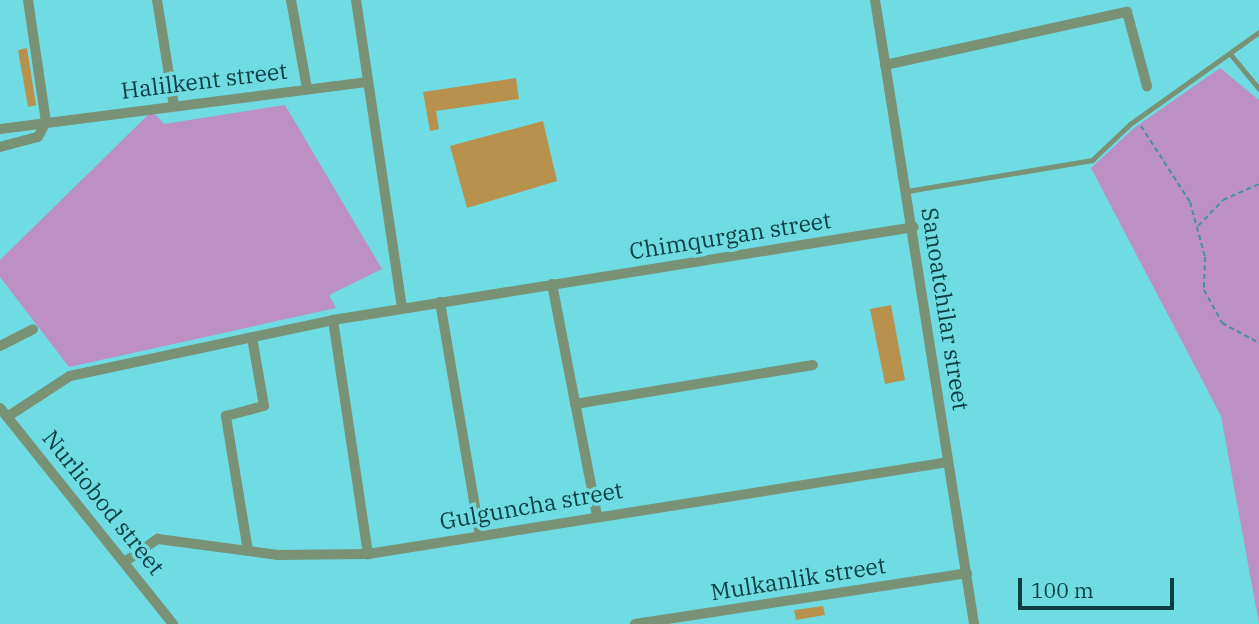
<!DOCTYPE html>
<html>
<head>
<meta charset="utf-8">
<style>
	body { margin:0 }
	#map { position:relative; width:1259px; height:624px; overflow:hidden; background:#6fdbe2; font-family:"IBM Plex Serif",serif }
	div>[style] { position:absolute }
	.green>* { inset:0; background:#bd90c5 }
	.building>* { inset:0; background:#b8924c }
	.path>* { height:2px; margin-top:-1px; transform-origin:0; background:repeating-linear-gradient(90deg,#429399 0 5px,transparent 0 8.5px) }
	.lane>* { height:5px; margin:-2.5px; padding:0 2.5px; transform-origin:2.5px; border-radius:2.5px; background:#799175 }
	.street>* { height:10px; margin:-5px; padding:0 5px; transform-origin:5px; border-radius:5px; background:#799175 }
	span { translate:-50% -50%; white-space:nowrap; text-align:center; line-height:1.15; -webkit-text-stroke:7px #6fdbe2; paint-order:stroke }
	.street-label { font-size:23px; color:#0c3d40 }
	.scale { position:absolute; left:1018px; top:578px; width:156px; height:32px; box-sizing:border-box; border:4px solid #0c3d40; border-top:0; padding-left:9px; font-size:21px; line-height:24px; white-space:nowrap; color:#0c3d40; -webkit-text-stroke:5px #6fdbe2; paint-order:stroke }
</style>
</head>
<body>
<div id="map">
	<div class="green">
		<div style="clip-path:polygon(1220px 68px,1259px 100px,1259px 624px,1221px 416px,1091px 168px,1134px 128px)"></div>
		<div style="clip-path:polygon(285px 105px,382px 269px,329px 295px,336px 308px,69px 367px,0 277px,0 260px,152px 111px,164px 124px)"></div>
	</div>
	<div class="building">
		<div style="clip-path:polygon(27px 48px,36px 105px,28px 107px,18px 50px)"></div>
		<div style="clip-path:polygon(516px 78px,519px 99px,436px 111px,439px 129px,430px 131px,423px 92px)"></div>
		<div style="clip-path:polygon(543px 121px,557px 181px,467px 208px,450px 146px)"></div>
		<div style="clip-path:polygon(891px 305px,905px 380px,885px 384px,870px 309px)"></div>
		<div style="clip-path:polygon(823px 606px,825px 615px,796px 620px,794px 610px)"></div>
	</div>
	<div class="path">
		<div style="left:1141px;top:126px;width:90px;rotate:57.2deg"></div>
		<div style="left:1190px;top:202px;width:57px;rotate:74.7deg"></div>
		<div style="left:1205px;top:257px;width:33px;rotate:92deg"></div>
		<div style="left:1204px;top:290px;width:38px;rotate:61deg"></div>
		<div style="left:1222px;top:323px;width:42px;rotate:28.4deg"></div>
		<div style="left:1198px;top:226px;width:36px;rotate:-46deg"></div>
		<div style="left:1223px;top:200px;width:39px;rotate:-24deg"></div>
	</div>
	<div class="lane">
		<div style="left:1231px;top:55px;width:44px;rotate:50.5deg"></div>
		<div style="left:907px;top:191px;width:188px;rotate:-9.5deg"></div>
		<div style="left:1092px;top:160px;width:52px;rotate:-43.5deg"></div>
		<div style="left:1130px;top:124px;width:158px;rotate:-35.5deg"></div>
	</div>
	<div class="street">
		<div style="left:157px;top:0;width:107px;rotate:80.9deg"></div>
		<div style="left:291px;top:0;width:89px;rotate:79.7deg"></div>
		<div style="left:356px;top:0;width:311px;rotate:81.5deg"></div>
		<div style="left:875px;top:0;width:632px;rotate:80.98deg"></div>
		<div style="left:885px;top:65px;width:248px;rotate:-12.4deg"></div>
		<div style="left:1127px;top:12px;width:77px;rotate:74.9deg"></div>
		<div style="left:0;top:129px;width:371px;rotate:-7.3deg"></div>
		<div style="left:0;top:147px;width:39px;rotate:-15deg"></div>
		<div style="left:38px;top:137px;width:17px;rotate:-62deg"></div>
		<div style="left:46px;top:122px;width:123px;rotate:-98.4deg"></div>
		<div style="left:552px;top:284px;width:235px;rotate:79deg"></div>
		<div style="left:440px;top:302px;width:237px;rotate:80.3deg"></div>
		<div style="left:333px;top:320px;width:237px;rotate:81.5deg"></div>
		<div style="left:0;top:346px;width:37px;rotate:-27deg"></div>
		<div style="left:575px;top:404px;width:241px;rotate:-9.3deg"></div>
		<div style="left:0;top:408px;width:277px;rotate:51.3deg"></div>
		<div style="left:7px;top:417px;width:75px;rotate:-33.1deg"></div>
		<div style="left:70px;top:376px;width:269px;rotate:-12deg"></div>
		<div style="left:333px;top:320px;width:588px;rotate:-9.09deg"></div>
		<div style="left:248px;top:551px;width:137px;rotate:-99.3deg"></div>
		<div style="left:226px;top:416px;width:39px;rotate:-15deg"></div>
		<div style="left:264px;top:406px;width:70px;rotate:-99.9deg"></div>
		<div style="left:126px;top:561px;width:39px;rotate:-35deg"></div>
		<div style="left:158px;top:539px;width:121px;rotate:7.6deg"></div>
		<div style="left:278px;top:555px;width:90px;rotate:-0.6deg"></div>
		<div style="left:368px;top:554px;width:587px;rotate:-9.01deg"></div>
		<div style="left:635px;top:624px;width:336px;rotate:-8.7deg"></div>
	</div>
	<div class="street-label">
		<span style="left:204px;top:80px;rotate:-7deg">Halilkent street</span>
		<span style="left:730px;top:235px;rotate:-9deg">Chimqurgan street</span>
		<span style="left:946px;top:309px;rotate:81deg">Sanoatchilar street</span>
		<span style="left:104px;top:502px;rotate:51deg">Nurliobod street</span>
		<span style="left:531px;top:505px;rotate:-10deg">Gulguncha street</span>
		<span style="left:798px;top:578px;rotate:-9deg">Mulkanlik street</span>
	</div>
	<div class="scale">100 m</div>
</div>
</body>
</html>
